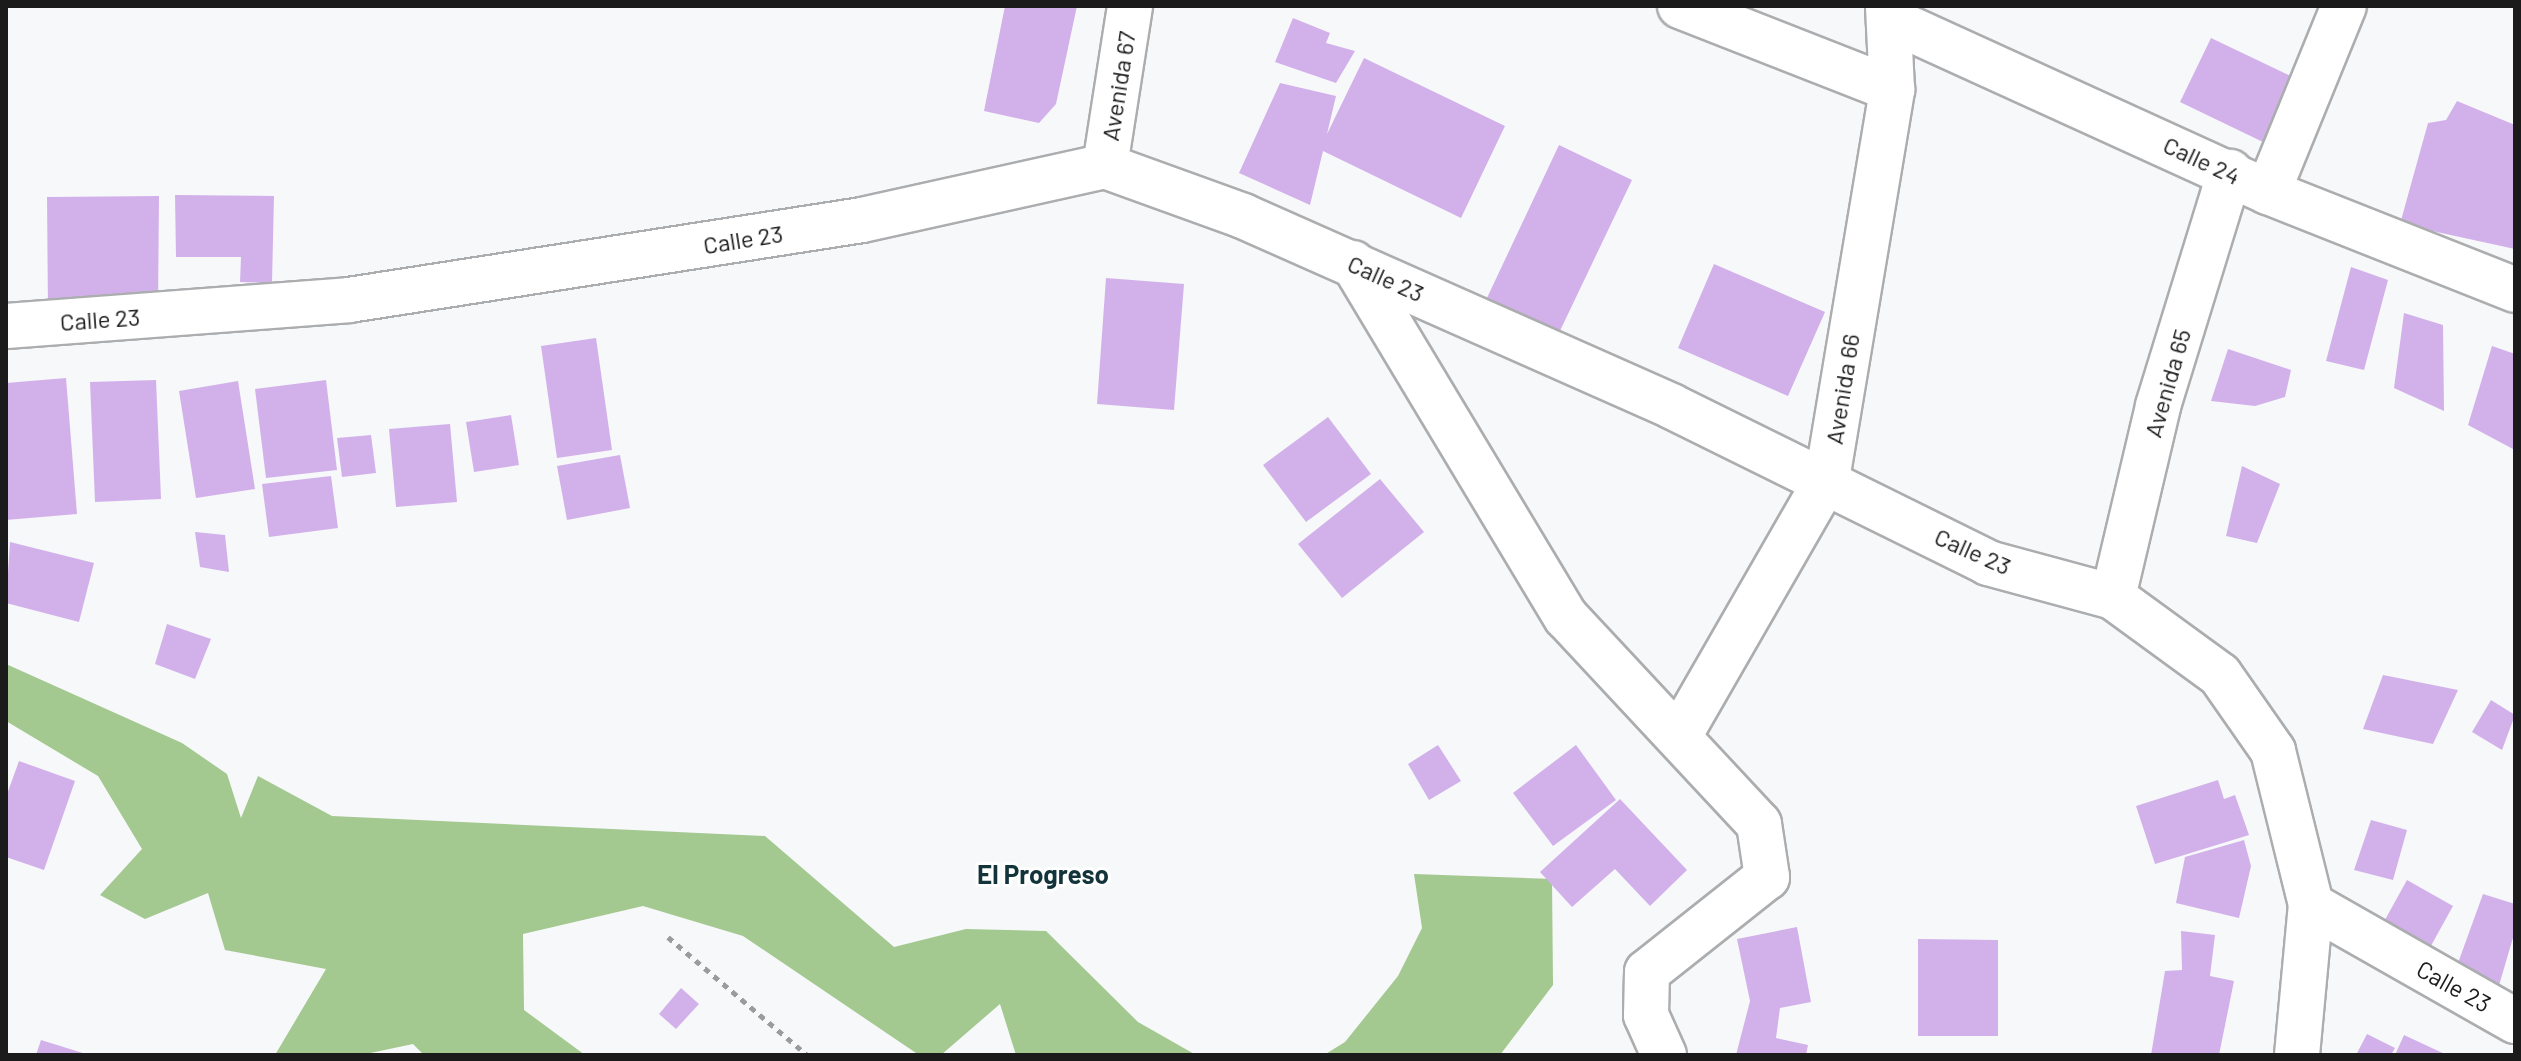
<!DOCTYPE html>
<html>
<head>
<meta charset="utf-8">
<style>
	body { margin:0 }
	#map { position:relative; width:2521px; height:1061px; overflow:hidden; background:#f7f8fa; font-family:Barlow,sans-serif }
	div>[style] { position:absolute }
	.forest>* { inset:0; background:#a3c890 }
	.building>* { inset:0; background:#d2b1eb }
	.path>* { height:5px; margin-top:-2.5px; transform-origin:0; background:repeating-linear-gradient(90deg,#9a9b9d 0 6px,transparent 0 12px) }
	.roads { filter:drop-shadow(2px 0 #acadaf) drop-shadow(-2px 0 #acadaf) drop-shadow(0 2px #acadaf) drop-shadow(0 -2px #acadaf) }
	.minor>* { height:44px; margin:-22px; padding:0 22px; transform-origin:22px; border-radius:22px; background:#fff }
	span { translate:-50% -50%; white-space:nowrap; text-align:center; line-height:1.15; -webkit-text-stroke:6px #fff; paint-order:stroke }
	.street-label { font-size:24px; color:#1b1b1c }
	.neighbourhood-label { font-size:26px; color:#12343a; font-weight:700 }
	.frame { position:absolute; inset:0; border:8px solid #1b1b1c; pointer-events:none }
</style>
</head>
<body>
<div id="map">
	<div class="forest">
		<div style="clip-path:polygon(6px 664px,182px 743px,227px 774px,241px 818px,258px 776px,332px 816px,765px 836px,894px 947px,966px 929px,1046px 931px,1138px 1022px,1196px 1055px,1016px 1055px,1000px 1004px,941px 1055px,919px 1055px,743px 936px,643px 906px,523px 934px,524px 1010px,585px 1055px,424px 1055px,413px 1044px,361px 1055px,275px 1055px,326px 969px,225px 950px,208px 893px,145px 919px,100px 895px,142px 849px,98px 776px,6px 721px)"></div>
		<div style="clip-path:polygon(1414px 874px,1552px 879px,1553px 985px,1500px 1055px,1324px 1055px,1345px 1042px,1398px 976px,1422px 928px)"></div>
	</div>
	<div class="building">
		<div style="clip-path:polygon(1005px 6px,1077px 6px,1056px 104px,1039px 123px,984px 111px)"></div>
		<div style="clip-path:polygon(1293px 18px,1330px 33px,1326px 43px,1355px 51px,1336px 83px,1275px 62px)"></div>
		<div style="clip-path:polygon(2211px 38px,2297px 79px,2265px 143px,2180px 102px)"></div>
		<div style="clip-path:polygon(1364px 58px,1505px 126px,1461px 218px,1323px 151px,1310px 205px,1239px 173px,1280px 83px,1336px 96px,1327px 134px)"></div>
		<div style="clip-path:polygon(2457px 101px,2515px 125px,2515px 249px,2400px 224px,2428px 123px,2446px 120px)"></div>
		<div style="clip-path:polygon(1559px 145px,1632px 180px,1558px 335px,1486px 300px)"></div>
		<div style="clip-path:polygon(175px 195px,274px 196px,272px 283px,240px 282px,241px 257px,176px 257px)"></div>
		<div style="clip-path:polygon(159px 196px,158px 310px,48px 311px,47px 197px)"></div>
		<div style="clip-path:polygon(1714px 264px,1825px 312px,1788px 396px,1678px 348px)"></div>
		<div style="clip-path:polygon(2351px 267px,2388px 280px,2364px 370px,2326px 361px)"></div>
		<div style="clip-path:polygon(1106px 278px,1184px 284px,1174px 410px,1097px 404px)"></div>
		<div style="clip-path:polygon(2404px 313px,2443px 325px,2444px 411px,2394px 388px)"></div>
		<div style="clip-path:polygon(596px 338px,612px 450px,557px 458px,541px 346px)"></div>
		<div style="clip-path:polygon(2492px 346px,2515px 354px,2513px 449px,2468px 425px)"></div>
		<div style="clip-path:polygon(2228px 349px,2291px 370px,2285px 397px,2255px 406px,2211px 401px)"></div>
		<div style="clip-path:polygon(66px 378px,77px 514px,6px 520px,6px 383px)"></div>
		<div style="clip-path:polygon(156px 380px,161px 499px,95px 502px,90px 382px)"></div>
		<div style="clip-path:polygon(326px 380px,337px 470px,266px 478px,255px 389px)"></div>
		<div style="clip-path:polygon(238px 381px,255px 489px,196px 498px,179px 391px)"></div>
		<div style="clip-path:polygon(511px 415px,519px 465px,474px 472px,466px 422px)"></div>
		<div style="clip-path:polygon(1328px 417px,1371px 474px,1306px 522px,1263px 465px)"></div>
		<div style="clip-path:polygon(450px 424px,457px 502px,396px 507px,389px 429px)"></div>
		<div style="clip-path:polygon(371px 435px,376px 473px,342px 477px,337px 438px)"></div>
		<div style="clip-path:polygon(620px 455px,630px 508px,567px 520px,557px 466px)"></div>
		<div style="clip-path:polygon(2242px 466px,2280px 484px,2257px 543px,2226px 536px)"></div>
		<div style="clip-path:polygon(331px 476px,338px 528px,269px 537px,262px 484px)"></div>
		<div style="clip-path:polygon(1380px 479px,1424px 532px,1342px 598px,1298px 544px)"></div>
		<div style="clip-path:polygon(195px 532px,225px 535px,229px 572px,200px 567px)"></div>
		<div style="clip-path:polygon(10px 542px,94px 563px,79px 622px,6px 603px)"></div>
		<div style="clip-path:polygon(167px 624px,211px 639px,195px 679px,155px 664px)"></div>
		<div style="clip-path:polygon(2383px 675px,2458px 690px,2433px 744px,2363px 729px)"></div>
		<div style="clip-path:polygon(2491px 700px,2515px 715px,2502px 750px,2472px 732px)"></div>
		<div style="clip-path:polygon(1438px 745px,1461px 781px,1429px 800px,1408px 764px)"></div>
		<div style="clip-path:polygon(1576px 745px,1616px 800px,1553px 846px,1513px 793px)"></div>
		<div style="clip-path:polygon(19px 761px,75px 781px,44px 870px,6px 857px,6px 797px)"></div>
		<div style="clip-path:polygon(2218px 780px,2224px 799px,2235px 795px,2249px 835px,2155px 864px,2136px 806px)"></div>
		<div style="clip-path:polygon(1620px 799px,1687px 870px,1650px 906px,1615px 869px,1572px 907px,1540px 872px)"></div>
		<div style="clip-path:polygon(2371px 820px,2407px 830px,2393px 880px,2354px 870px)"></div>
		<div style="clip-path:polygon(2244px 840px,2251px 866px,2239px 918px,2176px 903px,2185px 857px)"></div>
		<div style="clip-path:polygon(2407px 880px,2453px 906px,2427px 953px,2381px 927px)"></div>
		<div style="clip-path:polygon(2483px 894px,2515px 904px,2515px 931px,2495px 999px,2454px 974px)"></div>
		<div style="clip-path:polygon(1797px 927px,1811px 1002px,1780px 1008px,1776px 1038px,1808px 1045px,1806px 1055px,1736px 1055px,1750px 1001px,1737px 939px)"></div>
		<div style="clip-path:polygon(2181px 931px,2215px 935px,2210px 976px,2234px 981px,2219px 1055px,2151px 1055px,2165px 971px,2182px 970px)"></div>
		<div style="clip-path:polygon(1918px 939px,1998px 940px,1998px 1036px,1918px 1036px)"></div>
		<div style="clip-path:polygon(681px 988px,699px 1004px,676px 1029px,659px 1014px)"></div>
		<div style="clip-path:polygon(2367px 1034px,2395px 1048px,2391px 1055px,2356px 1055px)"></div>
		<div style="clip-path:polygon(2404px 1035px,2447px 1055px,2395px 1055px)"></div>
		<div style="clip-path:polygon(41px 1040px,86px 1054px,86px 1055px,36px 1055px)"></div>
	</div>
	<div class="path">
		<div style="left:668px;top:937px;width:182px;rotate:40.3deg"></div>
	</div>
	<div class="roads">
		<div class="minor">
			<div style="left:1680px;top:6px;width:228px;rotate:21.4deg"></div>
			<div style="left:1893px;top:21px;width:412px;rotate:24.5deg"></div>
			<div style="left:2268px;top:192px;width:266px;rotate:21.6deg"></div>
			<div style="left:1105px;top:166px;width:162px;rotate:-81.1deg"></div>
			<div style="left:2268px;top:192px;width:201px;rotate:-67.8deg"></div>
			<div style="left:1353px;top:263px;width:413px;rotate:59deg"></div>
			<div style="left:1566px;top:617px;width:283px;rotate:47deg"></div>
			<div style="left:1759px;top:824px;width:54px;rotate:81.4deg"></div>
			<div style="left:1767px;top:877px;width:153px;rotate:141.6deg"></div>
			<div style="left:1647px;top:972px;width:43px;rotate:91.3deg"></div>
			<div style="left:1646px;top:1015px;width:44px;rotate:65.8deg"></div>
			<div style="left:6px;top:326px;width:344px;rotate:-4.3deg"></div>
			<div style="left:349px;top:300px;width:519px;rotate:-8.86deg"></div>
			<div style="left:862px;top:220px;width:249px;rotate:-12.5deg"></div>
			<div style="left:1105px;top:166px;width:147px;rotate:19.9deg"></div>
			<div style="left:1243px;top:216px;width:468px;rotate:23.9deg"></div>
			<div style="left:1671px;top:406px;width:354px;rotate:26.3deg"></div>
			<div style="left:1988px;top:563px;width:130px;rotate:15.2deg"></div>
			<div style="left:2113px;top:597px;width:132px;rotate:36.1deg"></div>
			<div style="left:2220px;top:675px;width:93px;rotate:55.1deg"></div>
			<div style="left:2273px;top:751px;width:159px;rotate:76.1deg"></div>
			<div style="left:2311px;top:905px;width:235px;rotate:29.6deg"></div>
			<div style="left:2113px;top:597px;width:196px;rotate:-76.7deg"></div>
			<div style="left:2158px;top:406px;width:245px;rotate:-72.9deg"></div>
			<div style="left:1679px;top:736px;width:297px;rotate:-60.1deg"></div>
			<div style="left:1827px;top:479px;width:395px;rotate:-80.5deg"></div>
			<div style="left:1892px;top:89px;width:83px;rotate:-92.8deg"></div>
			<div style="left:2297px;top:1055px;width:151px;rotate:-84.7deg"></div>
		</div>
	</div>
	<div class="street-label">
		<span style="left:1118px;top:86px;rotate:-81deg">Avenida 67</span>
		<span style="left:2202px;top:160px;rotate:25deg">Calle 24</span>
		<span style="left:743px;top:239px;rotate:-9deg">Calle 23</span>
		<span style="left:1386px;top:278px;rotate:24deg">Calle 23</span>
		<span style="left:100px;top:319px;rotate:-4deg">Calle 23</span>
		<span style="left:2167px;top:383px;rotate:-74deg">Avenida 65</span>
		<span style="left:1842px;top:389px;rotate:-81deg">Avenida 66</span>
		<span style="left:1973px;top:551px;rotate:24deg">Calle 23</span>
		<span style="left:2454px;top:986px;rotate:29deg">Calle 23</span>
	</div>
	<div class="neighbourhood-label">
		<span style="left:1043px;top:874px">El Progreso</span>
	</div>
	<div class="frame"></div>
</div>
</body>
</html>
